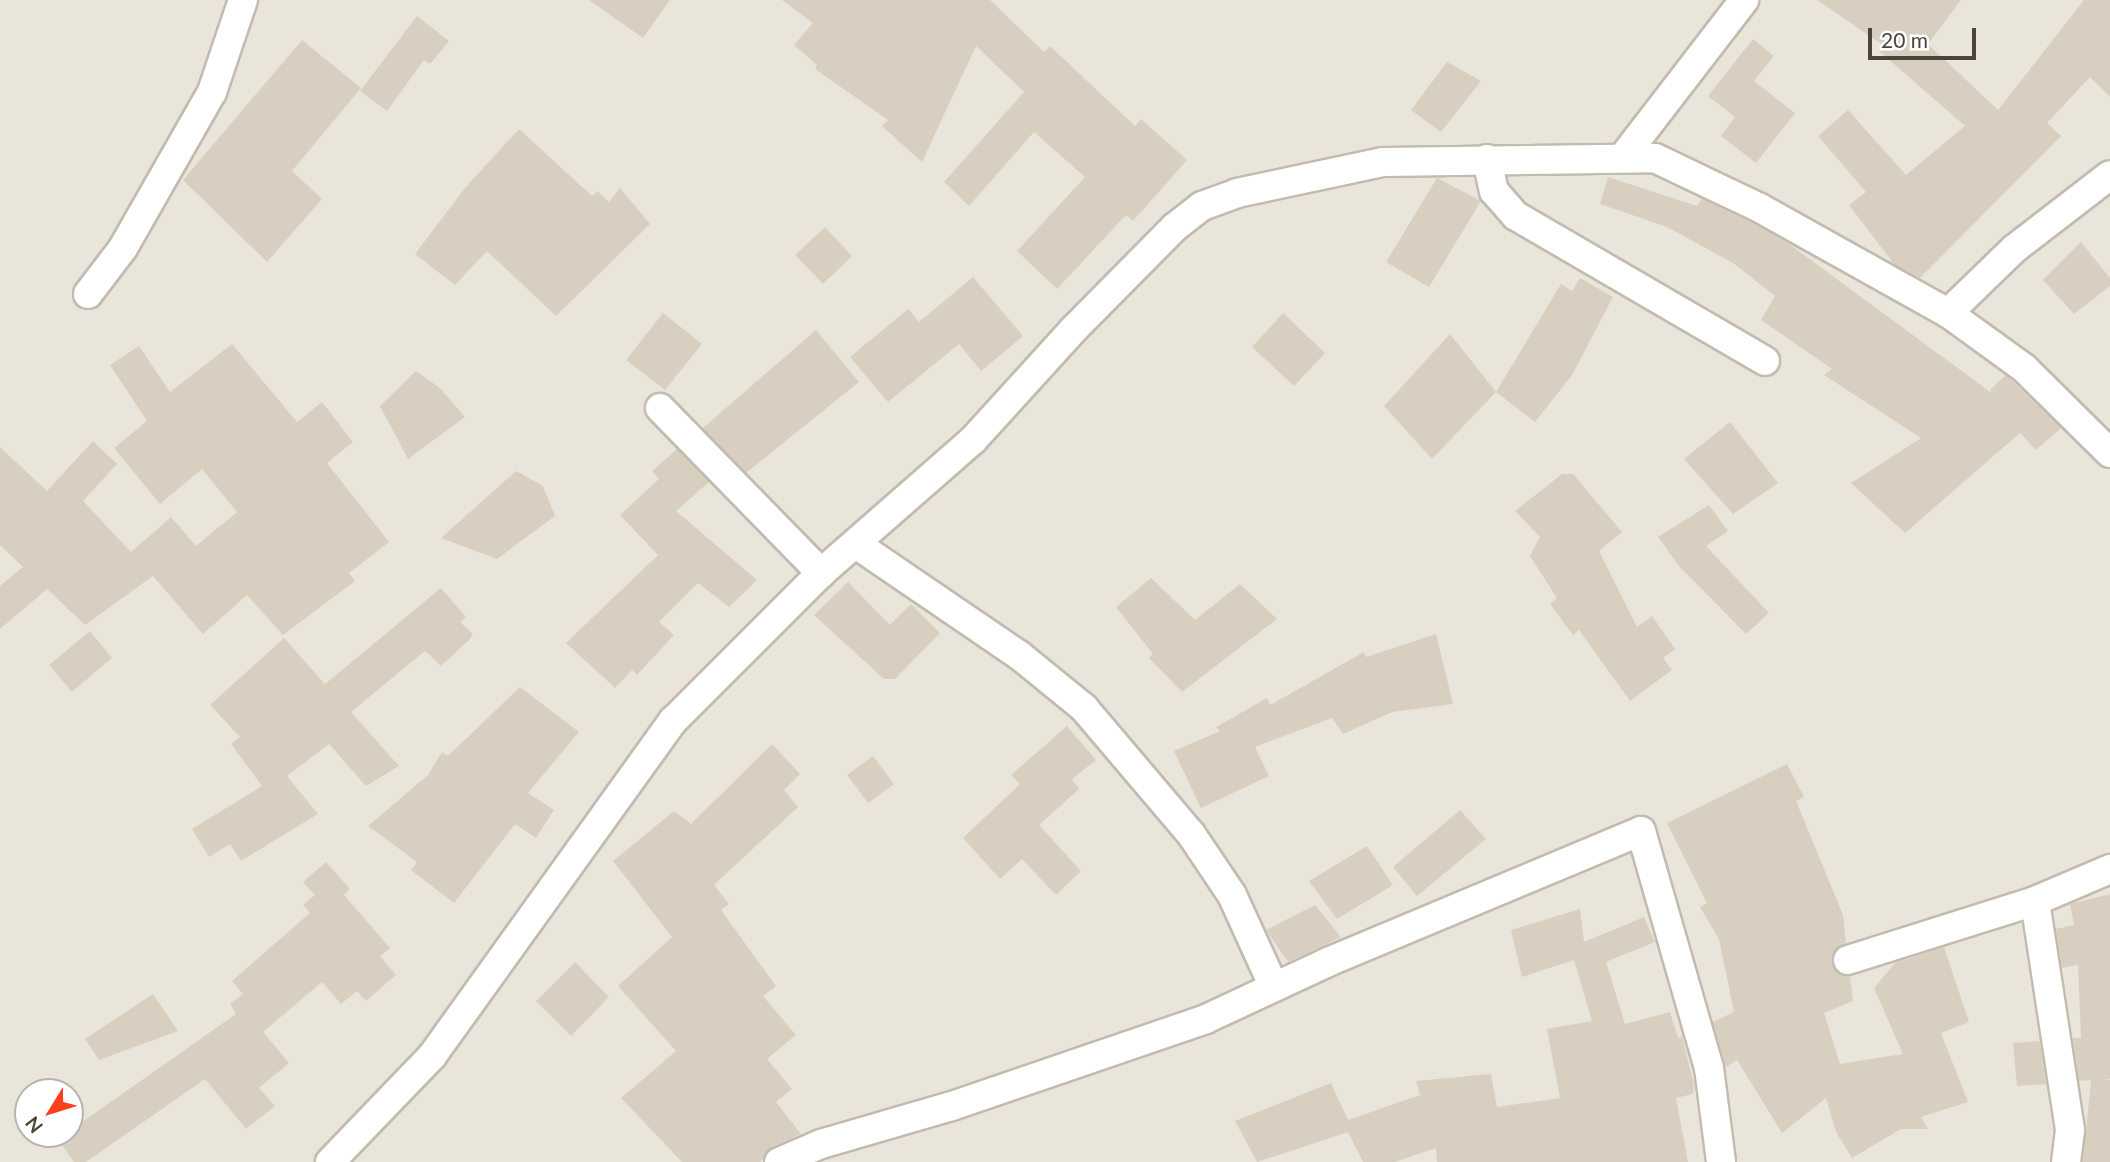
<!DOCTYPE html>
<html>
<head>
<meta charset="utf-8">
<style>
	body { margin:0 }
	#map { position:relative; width:2110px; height:1162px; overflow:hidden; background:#f6f3ec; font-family:Lato,sans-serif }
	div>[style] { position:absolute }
	.residential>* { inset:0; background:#eae5da }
	.building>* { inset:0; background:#d8cfc1 }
	.roads { filter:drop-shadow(2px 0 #c2bbae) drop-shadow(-2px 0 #c2bbae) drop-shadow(0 2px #c2bbae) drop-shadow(0 -2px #c2bbae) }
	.minor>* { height:28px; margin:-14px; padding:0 14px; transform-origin:14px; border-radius:14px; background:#fff }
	span { translate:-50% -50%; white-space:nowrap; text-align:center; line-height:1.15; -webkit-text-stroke:6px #fff; paint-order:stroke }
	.north { position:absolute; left:14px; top:1078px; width:70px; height:70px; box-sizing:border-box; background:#fff; border:2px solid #b7b4b0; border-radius:50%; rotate:232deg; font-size:19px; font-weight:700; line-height:28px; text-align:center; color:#4b4439 }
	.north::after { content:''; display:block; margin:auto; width:24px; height:32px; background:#fc3f1d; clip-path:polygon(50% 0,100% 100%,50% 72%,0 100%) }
	.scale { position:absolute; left:1868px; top:28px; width:108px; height:32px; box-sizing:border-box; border:4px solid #4b4439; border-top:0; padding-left:9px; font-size:21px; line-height:24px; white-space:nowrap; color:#4b4439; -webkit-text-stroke:5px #fff; paint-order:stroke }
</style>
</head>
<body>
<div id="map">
	<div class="residential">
		<div style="clip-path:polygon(evenodd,0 0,2110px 0,2110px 1162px,0 1162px,0 0,28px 1092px,70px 1092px,70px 1134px,28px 1134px,28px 1092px)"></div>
	</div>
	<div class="building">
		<div style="clip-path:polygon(589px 0,670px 0,643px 38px)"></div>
		<div style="clip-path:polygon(782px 0,990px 0,1044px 52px,1050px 46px,1135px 126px,1141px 119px,1187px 160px,1133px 221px,1126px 215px,1057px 289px,1017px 251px,1085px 177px,1034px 132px,969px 206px,944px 182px,1024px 92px,976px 46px,922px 162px,882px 126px,888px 120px,815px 69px,817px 65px,794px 45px,813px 23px)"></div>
		<div style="clip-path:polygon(1817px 0,1961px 0,1928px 44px,1998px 110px,2084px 0,2110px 0,2110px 97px,2090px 77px,2047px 123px,2061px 136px,1920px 278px,1894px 264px,1849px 205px,1866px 192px,1818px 136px,1848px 110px,1906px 175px,1965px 126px,1879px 51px,1883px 45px)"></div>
		<div style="clip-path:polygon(417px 16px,449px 41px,430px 64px,424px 60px,387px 111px,360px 91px)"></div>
		<div style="clip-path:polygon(1753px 39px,1774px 56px,1754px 81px,1795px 113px,1756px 163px,1721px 136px,1735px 117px,1708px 96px)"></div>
		<div style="clip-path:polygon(302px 40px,361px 88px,292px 171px,322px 199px,267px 262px,183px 180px)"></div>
		<div style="clip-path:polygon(1447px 62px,1481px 81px,1441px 132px,1411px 110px)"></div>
		<div style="clip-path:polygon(519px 129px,592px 196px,598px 191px,609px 202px,620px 188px,650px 224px,556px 316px,487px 251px,455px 285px,415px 254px,465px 188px)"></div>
		<div style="clip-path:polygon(1608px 177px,1697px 206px,1702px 199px,1752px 223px,1785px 241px,1993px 394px,1990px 390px,2006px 375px,2061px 428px,2036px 450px,2020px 433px,1905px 533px,1851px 483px,1921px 438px,1824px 375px,1832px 369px,1761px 320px,1775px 296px,1733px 263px,1667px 227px,1600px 204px)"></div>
		<div style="clip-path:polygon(1437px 178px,1481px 201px,1429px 287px,1386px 262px)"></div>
		<div style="clip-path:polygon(825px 227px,852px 256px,823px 284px,795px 255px)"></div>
		<div style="clip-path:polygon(2081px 242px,2110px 278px,2110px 286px,2074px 314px,2043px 280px)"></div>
		<div style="clip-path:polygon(973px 277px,1023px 336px,981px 371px,959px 344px,888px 402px,850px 357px,908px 309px,919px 322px)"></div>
		<div style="clip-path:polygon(1580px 278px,1613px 297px,1572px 375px,1535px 422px,1496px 392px,1561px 284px,1572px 291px)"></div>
		<div style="clip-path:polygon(663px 313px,702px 344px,665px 390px,626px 360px)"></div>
		<div style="clip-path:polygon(1283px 313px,1325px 353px,1294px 386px,1252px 347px)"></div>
		<div style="clip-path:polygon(816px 330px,859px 382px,746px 473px,703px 428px)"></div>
		<div style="clip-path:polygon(1450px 334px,1496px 392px,1432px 459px,1384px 406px)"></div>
		<div style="clip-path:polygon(232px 344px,297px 422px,322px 402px,353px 442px,327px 463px,389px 542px,349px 573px,355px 581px,283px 635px,247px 595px,203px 634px,153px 576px,85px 625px,47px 589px,0 629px,0 586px,23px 567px,0 545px,0 447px,47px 491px,93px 441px,117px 464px,83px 501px,131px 552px,171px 517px,196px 546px,237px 512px,202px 469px,160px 504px,114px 448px,147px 421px,110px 365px,139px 346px,170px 392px)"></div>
		<div style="clip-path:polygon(416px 371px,440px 388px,465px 417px,408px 459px,380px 406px)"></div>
		<div style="clip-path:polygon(1730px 422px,1778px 483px,1733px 514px,1684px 459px)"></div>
		<div style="clip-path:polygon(677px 449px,709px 482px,676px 511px,757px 580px,729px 607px,698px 583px,659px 622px,674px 635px,637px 675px,632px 670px,615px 688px,566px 643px,658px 555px,620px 515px,659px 479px,652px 471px)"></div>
		<div style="clip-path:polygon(516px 471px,543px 486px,555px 516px,497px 559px,441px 538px)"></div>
		<div style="clip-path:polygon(1562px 474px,1573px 474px,1622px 532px,1599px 551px,1637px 627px,1652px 616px,1675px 649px,1663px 658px,1672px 670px,1630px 701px,1579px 630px,1573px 635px,1550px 604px,1557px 598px,1530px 556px,1540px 537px,1515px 511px)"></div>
		<div style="clip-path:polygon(1709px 505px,1728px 531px,1706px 546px,1769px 613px,1746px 634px,1679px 566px,1658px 537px)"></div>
		<div style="clip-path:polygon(1151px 578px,1195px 620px,1240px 584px,1277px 619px,1182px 692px,1149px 658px,1153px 654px,1116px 607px)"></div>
		<div style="clip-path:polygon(848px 582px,890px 625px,911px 604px,940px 633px,895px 679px,884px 679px,814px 615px)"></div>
		<div style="clip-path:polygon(441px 588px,466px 617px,460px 622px,473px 634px,469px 640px,441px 666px,425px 651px,351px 712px,399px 766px,366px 786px,329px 744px,287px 776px,318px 814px,241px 861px,230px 844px,209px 857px,192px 829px,262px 786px,231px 744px,240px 737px,210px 705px,284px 638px,325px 684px)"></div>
		<div style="clip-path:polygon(90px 631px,112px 658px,72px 692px,49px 665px)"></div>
		<div style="clip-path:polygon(1436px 634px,1453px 704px,1392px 712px,1343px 734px,1332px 718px,1255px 747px,1269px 776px,1201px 808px,1174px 751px,1220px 731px,1216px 727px,1267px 698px,1270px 705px,1364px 652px,1366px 657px)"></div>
		<div style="clip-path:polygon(520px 687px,579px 732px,528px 793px,554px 810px,536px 838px,515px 824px,454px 903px,411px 870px,417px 862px,368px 826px,428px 775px,442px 752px,448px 756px)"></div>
		<div style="clip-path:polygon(1067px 726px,1096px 760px,1072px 779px,1079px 789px,1039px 825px,1081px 871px,1056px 895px,1022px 859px,1000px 879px,963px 838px,1020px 784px,1011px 775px)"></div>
		<div style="clip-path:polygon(772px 744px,800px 774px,784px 790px,798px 807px,714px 885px,729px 904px,721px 910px,776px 986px,763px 996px,796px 1035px,767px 1059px,792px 1089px,776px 1102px,801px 1134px,772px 1147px,760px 1162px,682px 1162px,621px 1098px,676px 1051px,618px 986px,672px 937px,613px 861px,674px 811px,691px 824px)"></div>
		<div style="clip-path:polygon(873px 756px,894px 784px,868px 803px,847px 775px)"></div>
		<div style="clip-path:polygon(1787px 764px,1804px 797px,1796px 801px,1843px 915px,1846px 943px,1835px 949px,1832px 964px,1837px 973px,1850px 976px,1853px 1001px,1824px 1013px,1840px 1064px,1903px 1054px,1874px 988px,1895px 963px,1944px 947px,1969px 1022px,1941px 1033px,1968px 1102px,1921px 1117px,1928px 1129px,1901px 1129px,1852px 1158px,1836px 1132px,1826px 1098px,1782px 1133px,1737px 1060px,1726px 1067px,1713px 1022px,1734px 1012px,1719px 939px,1700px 907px,1707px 903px,1667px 823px)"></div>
		<div style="clip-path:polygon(1460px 810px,1486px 839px,1417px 896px,1393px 867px)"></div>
		<div style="clip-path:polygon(1367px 846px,1393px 885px,1337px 919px,1309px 881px)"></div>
		<div style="clip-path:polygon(326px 862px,350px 889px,344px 895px,390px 948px,380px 956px,396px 975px,366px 1001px,357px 991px,341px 1004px,322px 982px,263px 1032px,289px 1063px,259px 1088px,275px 1106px,246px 1129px,205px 1079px,86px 1162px,74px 1162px,58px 1139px,236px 1014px,230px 1004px,243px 994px,232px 981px,310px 913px,303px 905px,315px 895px,303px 882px)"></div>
		<div style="clip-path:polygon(2110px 894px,2110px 1079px,2103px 1080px,2110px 1080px,2110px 1162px,2083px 1162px,2091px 1080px,2079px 1081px,2073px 1038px,2081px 1038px,2078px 965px,2062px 968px,2056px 929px,2074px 925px,2070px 904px)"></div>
		<div style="clip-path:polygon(1315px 905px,1341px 937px,1288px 962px,1266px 930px)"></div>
		<div style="clip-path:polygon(1580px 909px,1584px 942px,1644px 917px,1655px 942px,1606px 962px,1625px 1024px,1670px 1012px,1678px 1038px,1682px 1036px,1694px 1085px,1693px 1094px,1676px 1098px,1688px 1162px,1437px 1162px,1436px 1148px,1395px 1162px,1363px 1162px,1348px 1132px,1257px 1162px,1235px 1121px,1331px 1083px,1348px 1120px,1420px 1095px,1416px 1081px,1491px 1074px,1497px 1107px,1560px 1098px,1547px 1029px,1592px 1021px,1574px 960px,1522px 977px,1511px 930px)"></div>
		<div style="clip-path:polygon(575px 962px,609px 997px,571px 1036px,536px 1001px)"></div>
		<div style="clip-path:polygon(153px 994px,178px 1031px,99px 1060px,85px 1039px)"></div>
		<div style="clip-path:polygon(2040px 1041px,2046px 1084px,2017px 1086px,2013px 1043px)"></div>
	</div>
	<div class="roads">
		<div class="minor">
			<div style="left:1624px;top:156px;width:197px;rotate:-52.4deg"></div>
			<div style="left:1487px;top:159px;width:33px;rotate:78deg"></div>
			<div style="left:1494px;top:191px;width:33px;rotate:49deg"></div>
			<div style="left:1516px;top:216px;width:288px;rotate:30.2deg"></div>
			<div style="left:88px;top:294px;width:58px;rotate:-52.7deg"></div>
			<div style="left:123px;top:248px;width:180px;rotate:-60.3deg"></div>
			<div style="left:212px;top:92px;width:97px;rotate:-71.4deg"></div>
			<div style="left:1948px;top:313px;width:92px;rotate:-44.1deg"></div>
			<div style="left:2014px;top:249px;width:121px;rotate:-37.6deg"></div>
			<div style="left:660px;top:408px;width:231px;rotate:45.7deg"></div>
			<div style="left:856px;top:544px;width:197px;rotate:34.3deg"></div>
			<div style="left:1019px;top:655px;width:84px;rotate:39.2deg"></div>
			<div style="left:1084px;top:708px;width:165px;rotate:49.7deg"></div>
			<div style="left:1191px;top:834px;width:73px;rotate:56.1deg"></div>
			<div style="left:1232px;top:895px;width:101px;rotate:65.5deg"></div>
			<div style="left:2035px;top:901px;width:232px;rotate:81.3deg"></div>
			<div style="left:2070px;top:1130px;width:32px;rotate:97deg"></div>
			<div style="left:1848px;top:960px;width:196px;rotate:-17.5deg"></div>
			<div style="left:2035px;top:901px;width:82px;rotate:-23.1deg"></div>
			<div style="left:330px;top:1162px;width:147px;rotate:-46.1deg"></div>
			<div style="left:432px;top:1056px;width:413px;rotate:-54.3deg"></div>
			<div style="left:673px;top:721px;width:209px;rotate:-45deg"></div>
			<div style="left:821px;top:573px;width:202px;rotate:-41.2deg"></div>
			<div style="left:973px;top:440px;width:149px;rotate:-47.7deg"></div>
			<div style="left:1073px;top:330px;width:145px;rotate:-45.3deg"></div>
			<div style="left:1175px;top:227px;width:34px;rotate:-38deg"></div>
			<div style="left:1202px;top:206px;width:37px;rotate:-20deg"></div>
			<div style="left:1237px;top:193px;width:149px;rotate:-12deg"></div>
			<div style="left:1383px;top:162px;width:272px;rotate:-0.8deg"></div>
			<div style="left:1655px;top:158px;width:116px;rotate:25.5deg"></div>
			<div style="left:1760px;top:208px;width:215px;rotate:29.2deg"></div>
			<div style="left:1948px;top:313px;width:94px;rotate:35.9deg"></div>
			<div style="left:2024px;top:368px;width:121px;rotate:44.7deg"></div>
			<div style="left:779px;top:1162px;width:46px;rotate:-23.2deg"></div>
			<div style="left:821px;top:1144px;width:136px;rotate:-16.2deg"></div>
			<div style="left:952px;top:1106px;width:268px;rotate:-18.9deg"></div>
			<div style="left:1206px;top:1019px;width:135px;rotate:-25deg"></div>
			<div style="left:1328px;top:962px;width:339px;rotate:-22.7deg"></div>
			<div style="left:1641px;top:831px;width:247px;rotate:74deg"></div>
			<div style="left:1709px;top:1068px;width:95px;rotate:82.7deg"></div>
		</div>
	</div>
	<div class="north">N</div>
	<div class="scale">20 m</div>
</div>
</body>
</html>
